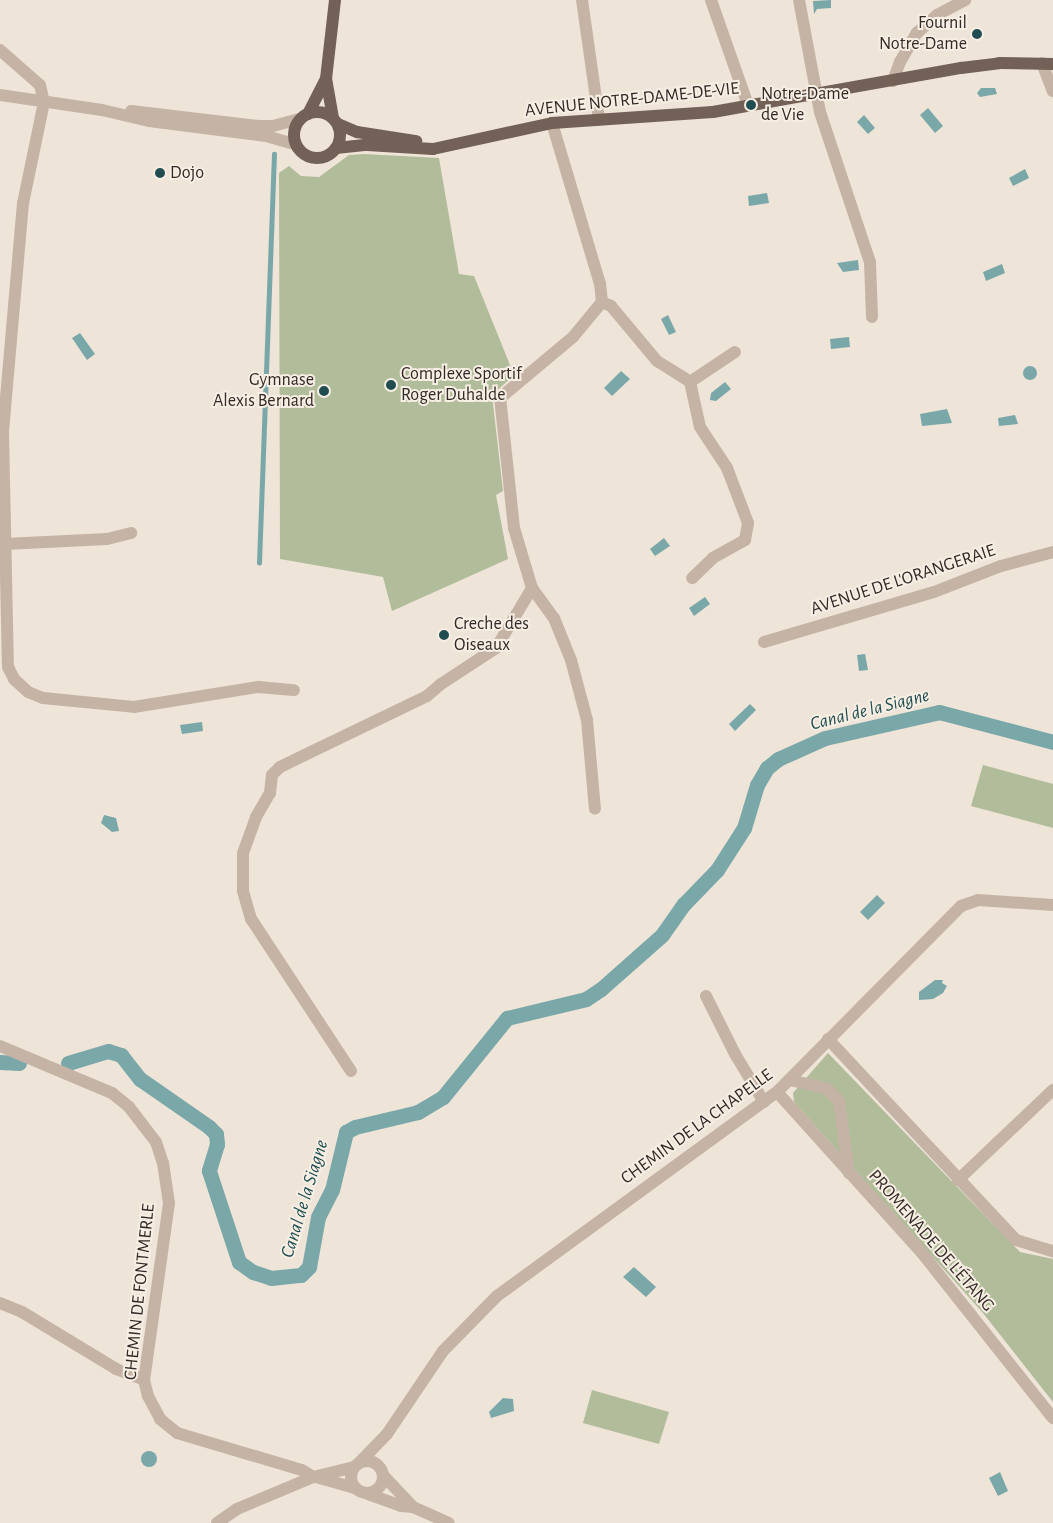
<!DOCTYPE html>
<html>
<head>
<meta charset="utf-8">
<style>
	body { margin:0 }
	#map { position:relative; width:1053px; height:1523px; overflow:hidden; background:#efe4d8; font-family:"Alegreya Sans",sans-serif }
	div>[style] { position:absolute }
	.green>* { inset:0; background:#b1bc9a }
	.water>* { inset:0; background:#7aa8a9 }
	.round { border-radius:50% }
	.stream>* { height:4.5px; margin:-2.25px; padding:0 2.25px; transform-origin:2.25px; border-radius:2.25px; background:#7aa8a9 }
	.canal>* { height:15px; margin:-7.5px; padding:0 7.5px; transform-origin:7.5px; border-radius:7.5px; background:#7aa8a9 }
	.minor>* { height:12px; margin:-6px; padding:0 6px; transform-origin:6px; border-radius:6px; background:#c5b4a6 }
	.minor>.ring { margin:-6px; padding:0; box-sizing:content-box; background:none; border:12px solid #c5b4a6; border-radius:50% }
	.major>* { height:12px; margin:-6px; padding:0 6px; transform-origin:6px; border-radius:6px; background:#736158 }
	.major>.ring { margin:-6px; padding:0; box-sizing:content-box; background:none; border:12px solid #736158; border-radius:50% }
	.dots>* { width:14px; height:14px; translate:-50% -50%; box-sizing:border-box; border:2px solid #f7eee4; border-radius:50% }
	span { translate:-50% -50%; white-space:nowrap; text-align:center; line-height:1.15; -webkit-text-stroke:4px #f7eee4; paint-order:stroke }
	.poi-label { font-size:18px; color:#322a26 }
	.right { translate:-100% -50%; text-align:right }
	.left { translate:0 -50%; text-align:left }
	.street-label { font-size:18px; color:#322a26 }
	.water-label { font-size:19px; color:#1f4d50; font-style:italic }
</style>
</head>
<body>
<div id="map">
	<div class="green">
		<div style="clip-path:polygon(364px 154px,439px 158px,459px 274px,474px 276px,514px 375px,492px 395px,503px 491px,496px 495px,508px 559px,392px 611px,383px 577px,280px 559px,279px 173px,289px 166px,301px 176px,319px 177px,349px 155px)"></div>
		<div style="clip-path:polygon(983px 765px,1053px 784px,1053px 828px,971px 806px)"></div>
		<div style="clip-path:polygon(828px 1053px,1020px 1252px,1053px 1259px,1053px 1402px,983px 1313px,794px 1102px,793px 1093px)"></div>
		<div style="clip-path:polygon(592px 1390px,669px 1412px,659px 1444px,583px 1423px)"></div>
	</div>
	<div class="water">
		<div style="clip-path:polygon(831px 0,831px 8px,817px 9px,814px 14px,813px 1px)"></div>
		<div style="clip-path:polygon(981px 88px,995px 88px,997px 94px,980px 97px,977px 93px)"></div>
		<div style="clip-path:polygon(928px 108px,943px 126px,935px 133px,920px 115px)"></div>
		<div style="clip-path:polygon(864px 115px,875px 128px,868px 134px,857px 122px)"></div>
		<div style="clip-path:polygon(1025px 169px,1029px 178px,1013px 186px,1009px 178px)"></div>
		<div style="clip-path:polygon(767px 193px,769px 203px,749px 206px,748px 196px)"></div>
		<div style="clip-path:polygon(858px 260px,859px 270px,843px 272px,837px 263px)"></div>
		<div style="clip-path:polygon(1002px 264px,1005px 273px,986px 281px,983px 272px)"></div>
		<div style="clip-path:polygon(668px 315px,676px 332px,669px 335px,661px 319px)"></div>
		<div style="clip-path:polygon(80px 333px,95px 354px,87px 360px,72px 338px)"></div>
		<div style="clip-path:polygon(849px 337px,850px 347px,831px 349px,830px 339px)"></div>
		<div class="round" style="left:1023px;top:366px;width:14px;height:14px"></div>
		<div style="clip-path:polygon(621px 371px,630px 379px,612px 396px,604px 388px)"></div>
		<div style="clip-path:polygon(725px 382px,731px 389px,716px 401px,710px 400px,711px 393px)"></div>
		<div style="clip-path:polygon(947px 409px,952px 423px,922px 426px,920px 414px)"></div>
		<div style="clip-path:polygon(1015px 415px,1018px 424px,999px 426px,998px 418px)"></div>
		<div style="clip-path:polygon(664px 538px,670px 546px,655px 556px,650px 549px)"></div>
		<div style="clip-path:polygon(705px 597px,710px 604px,694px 616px,689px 608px)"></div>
		<div style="clip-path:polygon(865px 654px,868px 670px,859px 671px,857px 655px)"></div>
		<div style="clip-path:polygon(750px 704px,756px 710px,735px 731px,729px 724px)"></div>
		<div style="clip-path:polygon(202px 722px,203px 731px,182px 734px,180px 725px)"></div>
		<div style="clip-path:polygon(104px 815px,116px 818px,119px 831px,112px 832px,101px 823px)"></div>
		<div style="clip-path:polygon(877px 895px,885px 903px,868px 920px,860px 912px)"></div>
		<div style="clip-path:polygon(935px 980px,943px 980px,942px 983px,947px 986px,943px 993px,933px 999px,919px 1000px,919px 992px)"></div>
		<div style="clip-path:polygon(634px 1267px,656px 1287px,646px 1297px,623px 1277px)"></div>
		<div style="clip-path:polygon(503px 1398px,513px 1399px,514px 1411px,491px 1418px,489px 1412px)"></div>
		<div class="round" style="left:141px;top:1451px;width:16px;height:16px"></div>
		<div style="clip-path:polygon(1000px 1472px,1008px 1491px,998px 1496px,989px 1478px)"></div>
	</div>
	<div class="stream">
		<div style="left:259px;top:563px;width:409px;rotate:-87.9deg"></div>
	</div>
	<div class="canal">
		<div style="left:0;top:1062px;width:19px;rotate:3deg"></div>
		<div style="left:68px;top:1063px;width:42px;rotate:-16.7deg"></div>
		<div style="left:108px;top:1051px;width:14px;rotate:17deg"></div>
		<div style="left:121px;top:1055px;width:31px;rotate:52deg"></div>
		<div style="left:140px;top:1079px;width:84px;rotate:34.8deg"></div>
		<div style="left:209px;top:1127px;width:10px;rotate:45deg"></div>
		<div style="left:216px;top:1134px;width:10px;rotate:84deg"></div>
		<div style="left:217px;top:1144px;width:28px;rotate:107deg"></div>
		<div style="left:209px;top:1171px;width:96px;rotate:71.8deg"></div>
		<div style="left:239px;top:1262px;width:17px;rotate:36deg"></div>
		<div style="left:253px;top:1272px;width:19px;rotate:18deg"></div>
		<div style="left:271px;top:1278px;width:30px;rotate:-6deg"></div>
		<div style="left:301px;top:1275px;width:11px;rotate:-45deg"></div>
		<div style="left:309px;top:1267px;width:51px;rotate:-79.8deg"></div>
		<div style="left:318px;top:1217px;width:30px;rotate:-63deg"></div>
		<div style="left:332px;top:1190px;width:60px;rotate:-76.4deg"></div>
		<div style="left:346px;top:1132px;width:10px;rotate:-29deg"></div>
		<div style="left:355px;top:1127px;width:65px;rotate:-13.4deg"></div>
		<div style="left:418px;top:1112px;width:29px;rotate:-31deg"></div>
		<div style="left:443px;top:1097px;width:102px;rotate:-51deg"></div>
		<div style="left:507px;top:1018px;width:81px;rotate:-13.5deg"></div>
		<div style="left:586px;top:999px;width:18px;rotate:-34deg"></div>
		<div style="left:601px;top:989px;width:81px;rotate:-41.5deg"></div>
		<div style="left:662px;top:935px;width:38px;rotate:-55deg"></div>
		<div style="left:684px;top:904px;width:47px;rotate:-45.9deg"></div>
		<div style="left:717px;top:870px;width:50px;rotate:-57.3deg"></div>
		<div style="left:744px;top:828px;width:45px;rotate:-73.2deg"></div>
		<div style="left:757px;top:785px;width:20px;rotate:-60deg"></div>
		<div style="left:767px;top:768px;width:14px;rotate:-39deg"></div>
		<div style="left:778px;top:759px;width:51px;rotate:-24.1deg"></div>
		<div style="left:825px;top:738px;width:117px;rotate:-12.8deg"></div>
		<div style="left:939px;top:712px;width:118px;rotate:14.7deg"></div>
	</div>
	<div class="minor">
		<div style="left:582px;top:0;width:121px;rotate:81.9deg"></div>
		<div style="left:711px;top:0;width:111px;rotate:70.6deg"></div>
		<div style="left:799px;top:0;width:114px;rotate:79.4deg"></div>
		<div style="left:820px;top:112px;width:158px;rotate:71.6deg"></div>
		<div style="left:870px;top:262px;width:55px;rotate:87.9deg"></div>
		<div style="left:0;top:50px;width:53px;rotate:41.2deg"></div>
		<div style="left:40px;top:85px;width:17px;rotate:77deg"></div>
		<div style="left:44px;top:102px;width:103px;rotate:101.7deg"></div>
		<div style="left:23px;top:203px;width:230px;rotate:95deg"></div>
		<div style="left:3px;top:432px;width:235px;rotate:88.8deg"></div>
		<div style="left:8px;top:667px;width:13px;rotate:63deg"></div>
		<div style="left:14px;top:679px;width:19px;rotate:43deg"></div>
		<div style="left:28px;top:692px;width:16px;rotate:22deg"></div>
		<div style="left:43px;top:698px;width:91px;rotate:5.6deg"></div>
		<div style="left:134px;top:707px;width:126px;rotate:-9.2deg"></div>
		<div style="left:258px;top:687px;width:36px;rotate:5deg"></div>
		<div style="left:1042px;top:63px;width:30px;rotate:69deg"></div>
		<div style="left:893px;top:81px;width:20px;rotate:-70deg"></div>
		<div style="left:900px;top:62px;width:34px;rotate:-60deg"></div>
		<div style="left:917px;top:33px;width:27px;rotate:-42deg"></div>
		<div style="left:937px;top:15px;width:32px;rotate:-28deg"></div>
		<div style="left:0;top:95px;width:103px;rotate:8.4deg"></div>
		<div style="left:102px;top:110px;width:48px;rotate:13.2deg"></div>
		<div style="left:149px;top:121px;width:118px;rotate:7.3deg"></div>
		<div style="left:266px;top:136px;width:32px;rotate:16deg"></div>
		<div style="left:131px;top:111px;width:129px;rotate:6.7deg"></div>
		<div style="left:259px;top:126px;width:14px"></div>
		<div style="left:273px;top:126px;width:28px;rotate:-15deg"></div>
		<div style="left:602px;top:302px;width:10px;rotate:24deg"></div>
		<div style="left:611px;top:306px;width:72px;rotate:50.1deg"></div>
		<div style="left:657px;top:361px;width:39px;rotate:32deg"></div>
		<div style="left:690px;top:382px;width:54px;rotate:-33.7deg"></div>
		<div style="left:690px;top:382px;width:46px;rotate:77.5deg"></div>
		<div style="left:700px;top:427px;width:49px;rotate:56.6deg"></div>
		<div style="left:727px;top:468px;width:59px;rotate:69.1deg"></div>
		<div style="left:748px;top:523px;width:17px;rotate:100deg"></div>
		<div style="left:745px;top:540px;width:37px;rotate:151deg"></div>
		<div style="left:713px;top:558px;width:29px;rotate:136deg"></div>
		<div style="left:5px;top:544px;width:102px;rotate:-2.8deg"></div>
		<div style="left:107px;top:539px;width:25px;rotate:-14deg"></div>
		<div style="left:532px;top:588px;width:37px;rotate:54deg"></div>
		<div style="left:554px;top:618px;width:45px;rotate:68deg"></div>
		<div style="left:571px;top:660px;width:62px;rotate:75.1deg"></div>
		<div style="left:587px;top:720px;width:89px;rotate:84.9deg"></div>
		<div style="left:764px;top:642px;width:177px;rotate:-16.4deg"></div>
		<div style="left:934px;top:592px;width:72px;rotate:-21.2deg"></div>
		<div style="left:1001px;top:566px;width:54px;rotate:-15.1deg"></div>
		<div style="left:706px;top:996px;width:65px;rotate:63.4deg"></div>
		<div style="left:735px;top:1054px;width:56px;rotate:58.9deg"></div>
		<div style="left:828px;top:1039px;width:275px;rotate:46.9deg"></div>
		<div style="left:1016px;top:1240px;width:39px;rotate:17deg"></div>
		<div style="left:0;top:1046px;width:121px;rotate:22.8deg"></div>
		<div style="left:112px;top:1093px;width:22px;rotate:39deg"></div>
		<div style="left:129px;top:1107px;width:44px;rotate:52.4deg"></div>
		<div style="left:156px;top:1142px;width:22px;rotate:72deg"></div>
		<div style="left:163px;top:1163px;width:40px;rotate:81.5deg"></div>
		<div style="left:169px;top:1203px;width:179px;rotate:98deg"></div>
		<div style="left:144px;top:1380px;width:16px;rotate:76deg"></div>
		<div style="left:148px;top:1396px;width:26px;rotate:62deg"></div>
		<div style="left:160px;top:1419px;width:22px;rotate:39deg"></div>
		<div style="left:177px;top:1433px;width:130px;rotate:16.5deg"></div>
		<div style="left:302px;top:1470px;width:13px;rotate:32deg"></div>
		<div style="left:351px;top:1071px;width:182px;rotate:-123.3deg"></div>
		<div style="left:251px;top:919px;width:29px;rotate:-106deg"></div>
		<div style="left:243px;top:891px;width:38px;rotate:-90deg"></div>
		<div style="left:243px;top:853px;width:38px;rotate:-70deg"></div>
		<div style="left:256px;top:817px;width:28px;rotate:-60deg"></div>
		<div style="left:270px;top:793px;width:18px;rotate:-84deg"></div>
		<div style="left:272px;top:775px;width:11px;rotate:-45deg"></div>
		<div style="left:280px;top:767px;width:163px;rotate:-25.8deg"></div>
		<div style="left:427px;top:696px;width:18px;rotate:-41deg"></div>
		<div style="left:441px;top:684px;width:66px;rotate:-33.2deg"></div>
		<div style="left:496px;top:648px;width:70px;rotate:-59deg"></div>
		<div style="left:532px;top:588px;width:63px;rotate:-106.7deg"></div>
		<div style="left:514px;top:528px;width:131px;rotate:-96.1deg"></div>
		<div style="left:500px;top:398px;width:95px;rotate:-39.9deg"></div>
		<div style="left:573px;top:337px;width:45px;rotate:-50.4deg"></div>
		<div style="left:602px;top:302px;width:18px;rotate:-96deg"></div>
		<div style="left:600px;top:284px;width:168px;rotate:-106.6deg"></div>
		<div style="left:790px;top:1080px;width:37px;rotate:13deg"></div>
		<div style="left:826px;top:1088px;width:18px;rotate:45deg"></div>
		<div style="left:839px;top:1101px;width:73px;rotate:82.1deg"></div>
		<div style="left:777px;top:1092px;width:217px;rotate:48deg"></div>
		<div style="left:922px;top:1253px;width:211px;rotate:51.6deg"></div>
		<div style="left:958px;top:1180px;width:131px;rotate:-43.5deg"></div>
		<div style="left:0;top:1303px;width:24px;rotate:22deg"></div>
		<div style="left:22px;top:1312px;width:110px;rotate:31.2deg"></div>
		<div style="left:116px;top:1369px;width:30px;rotate:21deg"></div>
		<div class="ring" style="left:351px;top:1461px;width:20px;height:20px"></div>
		<div style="left:360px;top:1462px;width:39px;rotate:-46deg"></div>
		<div style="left:387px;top:1434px;width:100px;rotate:-56deg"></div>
		<div style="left:443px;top:1351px;width:77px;rotate:-45.5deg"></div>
		<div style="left:497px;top:1296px;width:346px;rotate:-36.1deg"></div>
		<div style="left:777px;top:1092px;width:262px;rotate:-45.3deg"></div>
		<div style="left:961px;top:906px;width:18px;rotate:-19deg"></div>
		<div style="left:978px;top:900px;width:75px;rotate:3.8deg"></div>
		<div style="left:383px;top:1475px;width:44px;rotate:46.8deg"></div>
		<div style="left:316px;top:1477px;width:41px;rotate:15.8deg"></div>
		<div style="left:368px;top:1494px;width:35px;rotate:20deg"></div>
		<div style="left:401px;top:1506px;width:12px;rotate:5deg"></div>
		<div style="left:413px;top:1507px;width:39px;rotate:24deg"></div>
		<div style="left:217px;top:1523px;width:24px;rotate:-35deg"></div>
		<div style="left:237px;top:1509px;width:82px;rotate:-22.8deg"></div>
		<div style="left:313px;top:1477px;width:42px;rotate:-13.7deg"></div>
	</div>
	<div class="major">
		<div class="ring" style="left:294px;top:112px;width:34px;height:34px"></div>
		<div style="left:308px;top:114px;width:39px;rotate:-63deg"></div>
		<div style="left:333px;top:118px;width:40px;rotate:-100deg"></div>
		<div style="left:326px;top:79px;width:80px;rotate:-83.5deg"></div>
		<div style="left:338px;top:124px;width:21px;rotate:23deg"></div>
		<div style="left:357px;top:132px;width:60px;rotate:8.7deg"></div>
		<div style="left:336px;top:148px;width:31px;rotate:-6deg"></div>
		<div style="left:367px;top:145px;width:66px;rotate:3.5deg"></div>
		<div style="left:433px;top:149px;width:122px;rotate:-12.3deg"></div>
		<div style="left:552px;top:123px;width:161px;rotate:-3.9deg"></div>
		<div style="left:713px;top:112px;width:252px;rotate:-10.1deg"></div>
		<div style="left:961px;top:68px;width:38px;rotate:-7deg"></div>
		<div style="left:999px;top:63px;width:54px;rotate:1.1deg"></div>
	</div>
	<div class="dots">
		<div style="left:977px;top:34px;background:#1f4d50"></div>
		<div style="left:751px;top:105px;background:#1f4d50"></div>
		<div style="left:160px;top:173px;background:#1f4d50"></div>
		<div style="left:391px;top:385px;background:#1f4d50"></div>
		<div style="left:324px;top:391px;background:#1f4d50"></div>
		<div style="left:444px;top:635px;background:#1f4d50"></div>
	</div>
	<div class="poi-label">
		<span class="right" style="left:967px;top:34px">Fournil<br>Notre-Dame</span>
		<span class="left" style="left:761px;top:105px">Notre-Dame<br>de Vie</span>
		<span class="left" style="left:170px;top:173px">Dojo</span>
		<span class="left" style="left:401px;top:385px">Complexe Sportif<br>Roger Duhalde</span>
		<span class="right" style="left:314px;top:391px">Gymnase<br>Alexis Bernard</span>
		<span class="left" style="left:454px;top:635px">Creche des<br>Oiseaux</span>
	</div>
	<div class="street-label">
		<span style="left:632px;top:100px;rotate:-6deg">AVENUE NOTRE-DAME-DE-VIE</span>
		<span style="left:903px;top:580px;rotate:-18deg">AVENUE DE L'ORANGERAIE</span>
		<span style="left:697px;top:1127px;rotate:-36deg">CHEMIN DE LA CHAPELLE</span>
		<span style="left:931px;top:1241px;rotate:49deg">PROMENADE DE L'ÉTANG</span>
		<span style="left:140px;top:1292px;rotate:-84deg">CHEMIN DE FONTMERLE</span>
	</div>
	<div class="water-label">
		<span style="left:870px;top:710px;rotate:-14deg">Canal de la Siagne</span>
		<span style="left:305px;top:1199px;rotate:-73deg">Canal de la Siagne</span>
	</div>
</div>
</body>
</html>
